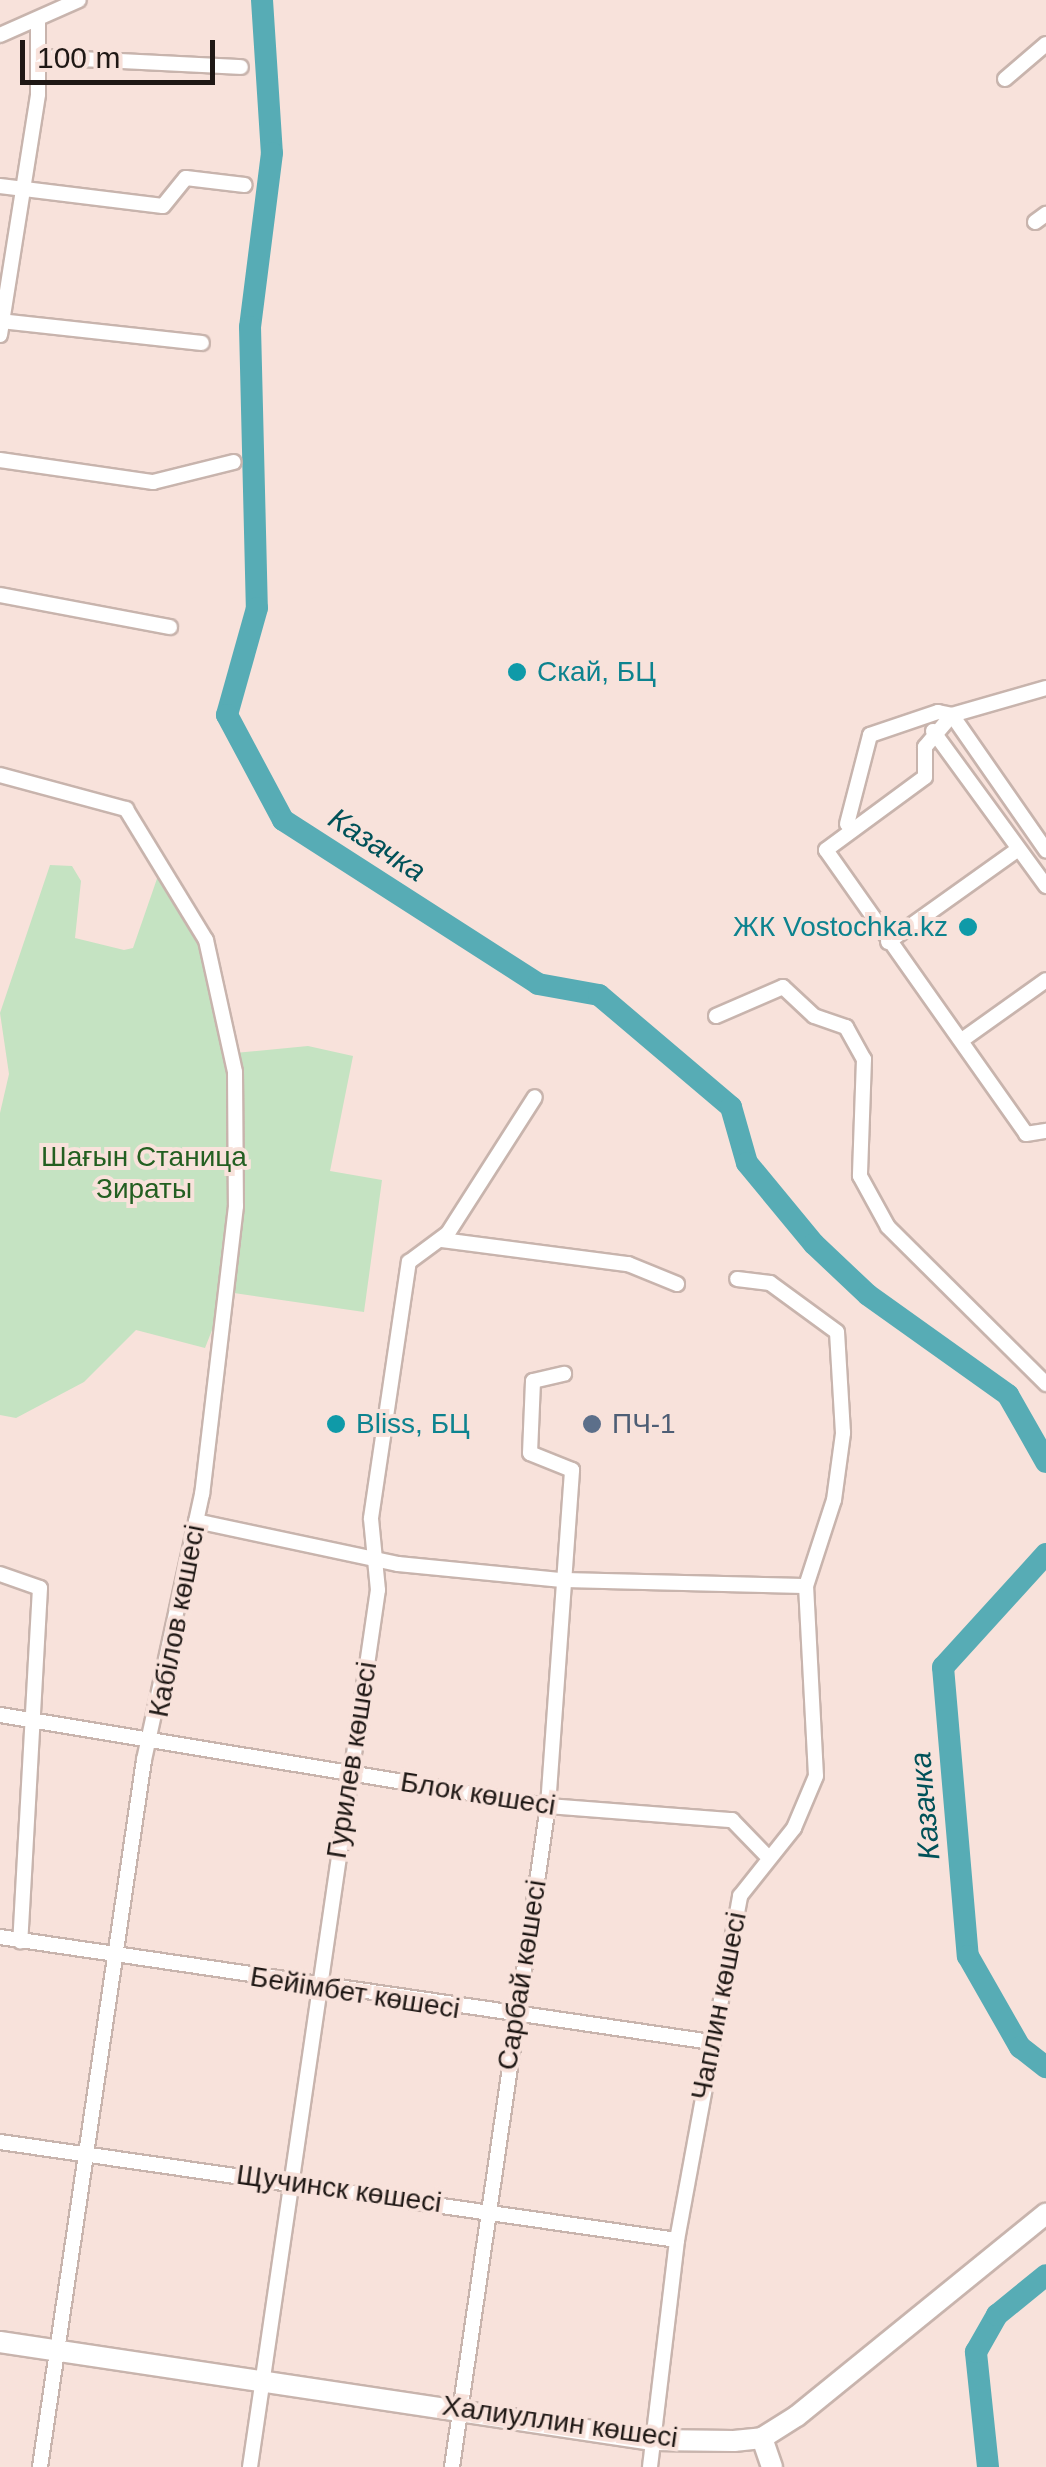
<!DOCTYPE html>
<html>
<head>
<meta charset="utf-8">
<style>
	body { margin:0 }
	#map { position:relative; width:1046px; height:2467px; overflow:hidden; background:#f8e2db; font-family:Arial,sans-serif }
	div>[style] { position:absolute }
	.green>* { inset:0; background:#c5e3c2 }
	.river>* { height:22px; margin:-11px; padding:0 11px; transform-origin:11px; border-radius:11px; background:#57acb5 }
	.roads { filter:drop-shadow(2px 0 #c8b4ad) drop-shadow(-2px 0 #c8b4ad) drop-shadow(0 2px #c8b4ad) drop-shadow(0 -2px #c8b4ad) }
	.street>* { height:14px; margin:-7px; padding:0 7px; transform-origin:7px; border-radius:7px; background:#fff }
	.secondary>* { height:20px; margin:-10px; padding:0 10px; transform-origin:10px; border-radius:10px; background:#fff }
	.dots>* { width:28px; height:28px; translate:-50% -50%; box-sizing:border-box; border:5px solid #f8e2db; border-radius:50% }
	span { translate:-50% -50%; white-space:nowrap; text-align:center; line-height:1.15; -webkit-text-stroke:8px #f8e2db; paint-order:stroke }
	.culture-label { font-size:28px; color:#0d838f }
	.left { translate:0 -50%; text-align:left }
	.right { translate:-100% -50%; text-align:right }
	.park-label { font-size:28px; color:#235f21 }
	.service-label { font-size:28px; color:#4e5e75 }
	.street-label { font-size:28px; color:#1f1815 }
	.water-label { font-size:30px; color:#005158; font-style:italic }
	.scale { position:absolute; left:20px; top:40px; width:195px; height:45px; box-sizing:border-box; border:5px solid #1f1815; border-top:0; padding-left:12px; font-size:30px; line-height:35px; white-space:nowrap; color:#1f1815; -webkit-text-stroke:8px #f8e2db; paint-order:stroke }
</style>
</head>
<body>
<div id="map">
	<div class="green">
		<div style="clip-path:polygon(50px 865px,72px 866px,81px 881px,75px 938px,124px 950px,133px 948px,160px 870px,205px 953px,224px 1054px,308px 1046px,353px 1056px,330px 1171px,382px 1180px,364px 1312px,227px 1292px,205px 1348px,136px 1330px,84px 1382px,16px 1418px,0 1415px,0 1113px,9px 1074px,0 1013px)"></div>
	</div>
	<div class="river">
		<div style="left:262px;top:0;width:153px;rotate:86.3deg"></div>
		<div style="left:272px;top:153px;width:175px;rotate:97.2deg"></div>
		<div style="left:250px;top:327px;width:281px;rotate:88.6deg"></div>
		<div style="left:257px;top:608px;width:111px;rotate:105.7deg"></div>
		<div style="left:227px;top:715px;width:119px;rotate:61.9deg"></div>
		<div style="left:283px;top:820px;width:303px;rotate:32.7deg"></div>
		<div style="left:538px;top:984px;width:62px;rotate:10.2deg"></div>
		<div style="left:599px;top:995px;width:173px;rotate:40.3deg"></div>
		<div style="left:731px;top:1107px;width:58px;rotate:74.1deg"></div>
		<div style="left:747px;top:1163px;width:105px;rotate:50.4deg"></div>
		<div style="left:814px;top:1244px;width:74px;rotate:43.4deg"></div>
		<div style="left:868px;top:1295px;width:172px;rotate:35.5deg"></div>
		<div style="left:1008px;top:1395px;width:77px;rotate:60.4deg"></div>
		<div style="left:1046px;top:1554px;width:153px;rotate:132.3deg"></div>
		<div style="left:943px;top:1667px;width:290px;rotate:85.1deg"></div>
		<div style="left:968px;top:1956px;width:105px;rotate:60.3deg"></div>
		<div style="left:1020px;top:2047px;width:33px;rotate:38deg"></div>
		<div style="left:988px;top:2467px;width:116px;rotate:-96deg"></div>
		<div style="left:976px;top:2352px;width:43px;rotate:-60.4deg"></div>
		<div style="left:997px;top:2315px;width:63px;rotate:-39.2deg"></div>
	</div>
	<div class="roads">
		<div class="street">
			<div style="left:0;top:35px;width:86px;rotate:-23.9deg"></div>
			<div style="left:43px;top:57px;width:198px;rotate:2.9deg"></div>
			<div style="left:1005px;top:79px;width:54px;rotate:-40.5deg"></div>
			<div style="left:0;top:186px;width:164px;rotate:7deg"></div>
			<div style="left:163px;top:206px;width:36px;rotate:-51deg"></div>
			<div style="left:186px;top:178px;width:59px;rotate:6.8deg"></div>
			<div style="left:1035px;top:222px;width:14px;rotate:-36deg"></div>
			<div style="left:0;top:321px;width:203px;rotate:6.2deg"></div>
			<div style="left:0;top:335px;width:244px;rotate:-81deg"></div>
			<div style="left:38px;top:94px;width:71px;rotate:-90deg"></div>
			<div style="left:0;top:460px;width:155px;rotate:8.2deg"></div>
			<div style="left:153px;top:482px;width:83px;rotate:-13.9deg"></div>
			<div style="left:0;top:595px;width:173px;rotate:10.7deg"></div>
			<div style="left:1046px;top:688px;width:98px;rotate:164deg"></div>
			<div style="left:952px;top:715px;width:42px;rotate:130.2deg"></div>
			<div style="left:925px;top:747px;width:30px;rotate:90deg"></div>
			<div style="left:925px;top:777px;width:123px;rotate:143.6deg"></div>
			<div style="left:826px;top:850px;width:347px;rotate:54.8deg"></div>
			<div style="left:1026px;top:1134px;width:20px;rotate:-9deg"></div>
			<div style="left:933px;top:731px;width:192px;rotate:53.9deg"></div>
			<div style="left:0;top:775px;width:131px;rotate:15.1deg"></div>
			<div style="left:126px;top:809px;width:153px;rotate:58.6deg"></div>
			<div style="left:206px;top:940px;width:135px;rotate:77.6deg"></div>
			<div style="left:235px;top:1072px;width:134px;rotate:89.6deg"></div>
			<div style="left:236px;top:1206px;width:290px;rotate:96.7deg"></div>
			<div style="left:202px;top:1494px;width:272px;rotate:102.3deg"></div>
			<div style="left:144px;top:1760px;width:715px;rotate:98.37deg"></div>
			<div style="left:847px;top:824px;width:92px;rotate:-75.5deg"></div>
			<div style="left:870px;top:735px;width:72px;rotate:-18.7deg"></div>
			<div style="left:938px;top:712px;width:14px;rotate:12deg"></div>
			<div style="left:952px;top:715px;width:165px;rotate:55.2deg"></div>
			<div style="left:888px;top:942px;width:158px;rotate:-35.5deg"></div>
			<div style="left:716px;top:1016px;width:73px;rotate:-23.4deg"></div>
			<div style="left:783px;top:987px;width:42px;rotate:43.1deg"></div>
			<div style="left:814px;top:1016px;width:34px;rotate:19deg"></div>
			<div style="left:846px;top:1027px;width:37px;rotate:61deg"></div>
			<div style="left:864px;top:1059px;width:117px;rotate:92deg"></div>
			<div style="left:860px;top:1176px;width:58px;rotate:61.2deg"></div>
			<div style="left:888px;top:1227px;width:223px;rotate:44.8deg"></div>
			<div style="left:962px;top:1040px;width:103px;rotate:-35.5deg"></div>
			<div style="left:442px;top:1240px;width:188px;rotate:7.4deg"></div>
			<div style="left:628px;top:1264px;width:53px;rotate:22.2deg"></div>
			<div style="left:196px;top:1521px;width:207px;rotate:12deg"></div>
			<div style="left:398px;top:1564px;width:165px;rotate:5.6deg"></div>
			<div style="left:562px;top:1580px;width:244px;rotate:1.4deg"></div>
			<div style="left:0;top:1574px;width:42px;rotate:19.3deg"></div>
			<div style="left:40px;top:1588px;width:354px;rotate:93.2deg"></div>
			<div style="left:0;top:1715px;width:556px;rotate:9.43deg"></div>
			<div style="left:548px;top:1806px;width:185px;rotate:4.4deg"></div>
			<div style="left:732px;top:1820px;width:47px;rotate:45.9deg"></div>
			<div style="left:0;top:1937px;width:719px;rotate:8.4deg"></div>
			<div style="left:0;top:2142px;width:684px;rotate:8.24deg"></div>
			<div style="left:250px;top:2467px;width:886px;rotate:-81.7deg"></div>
			<div style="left:378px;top:1590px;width:72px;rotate:-95.6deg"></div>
			<div style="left:371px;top:1518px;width:259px;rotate:-81.6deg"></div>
			<div style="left:409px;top:1262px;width:49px;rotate:-36.6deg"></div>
			<div style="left:448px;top:1233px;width:161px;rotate:-57.4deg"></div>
			<div style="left:452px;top:2467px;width:668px;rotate:-81.74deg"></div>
			<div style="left:548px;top:1806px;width:337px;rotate:-85.9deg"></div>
			<div style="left:572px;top:1470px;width:45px;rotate:-158deg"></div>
			<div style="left:530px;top:1453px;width:72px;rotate:-87.6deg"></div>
			<div style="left:533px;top:1381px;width:32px;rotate:-13deg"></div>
			<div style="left:650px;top:2467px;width:229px;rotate:-83.2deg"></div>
			<div style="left:677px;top:2240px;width:350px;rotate:-79.6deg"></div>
			<div style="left:740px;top:1896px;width:87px;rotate:-51.5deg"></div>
			<div style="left:794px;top:1828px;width:56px;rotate:-67.1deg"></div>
			<div style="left:816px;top:1776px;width:190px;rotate:-93deg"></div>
			<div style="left:806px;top:1586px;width:90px;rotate:-72deg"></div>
			<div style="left:834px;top:1500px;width:68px;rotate:-82.3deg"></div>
			<div style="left:843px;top:1433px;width:101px;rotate:-93.4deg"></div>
			<div style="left:837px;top:1332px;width:83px;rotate:-143.8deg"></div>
			<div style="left:770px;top:1283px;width:33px;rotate:-173deg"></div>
		</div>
		<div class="secondary">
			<div style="left:0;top:2342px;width:660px;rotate:8.54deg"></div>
			<div style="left:653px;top:2440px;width:81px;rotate:0.7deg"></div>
			<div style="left:734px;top:2441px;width:28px;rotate:-6deg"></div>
			<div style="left:762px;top:2438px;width:41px;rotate:-32.2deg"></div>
			<div style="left:797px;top:2416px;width:321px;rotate:-39.1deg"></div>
			<div style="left:762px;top:2438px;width:31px;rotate:71deg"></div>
		</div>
	</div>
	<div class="dots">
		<div style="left:517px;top:672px;background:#0f9aa8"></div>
		<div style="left:968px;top:927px;background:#0f9aa8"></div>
		<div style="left:336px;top:1424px;background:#0f9aa8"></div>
		<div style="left:592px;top:1424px;background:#5c6f8a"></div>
	</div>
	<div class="culture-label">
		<span class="left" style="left:537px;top:672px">Скай, БЦ</span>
		<span class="right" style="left:948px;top:927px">ЖК Vostochka.kz</span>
		<span class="left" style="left:356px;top:1424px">Bliss, БЦ</span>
	</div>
	<div class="park-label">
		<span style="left:144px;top:1173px">Шағын Станица<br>Зираты</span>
	</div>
	<div class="service-label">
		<span class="left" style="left:612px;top:1424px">ПЧ-1</span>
	</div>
	<div class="street-label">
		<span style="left:177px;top:1621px;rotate:-79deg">Кабілов көшесі</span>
		<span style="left:352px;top:1760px;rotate:-81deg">Гурилев көшесі</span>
		<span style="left:478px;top:1794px;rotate:9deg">Блок көшесі</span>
		<span style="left:522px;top:1975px;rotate:-81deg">Сарбай көшесі</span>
		<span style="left:355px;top:1993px;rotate:9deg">Бейімбет көшесі</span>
		<span style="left:719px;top:2006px;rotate:-79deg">Чаплин көшесі</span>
		<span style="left:339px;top:2189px;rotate:8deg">Щучинск көшесі</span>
		<span style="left:560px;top:2422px;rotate:8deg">Халиуллин көшесі</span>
	</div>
	<div class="water-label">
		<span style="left:377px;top:845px;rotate:33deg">Казачка</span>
		<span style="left:925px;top:1806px;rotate:-95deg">Казачка</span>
	</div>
	<div class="scale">100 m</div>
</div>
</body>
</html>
